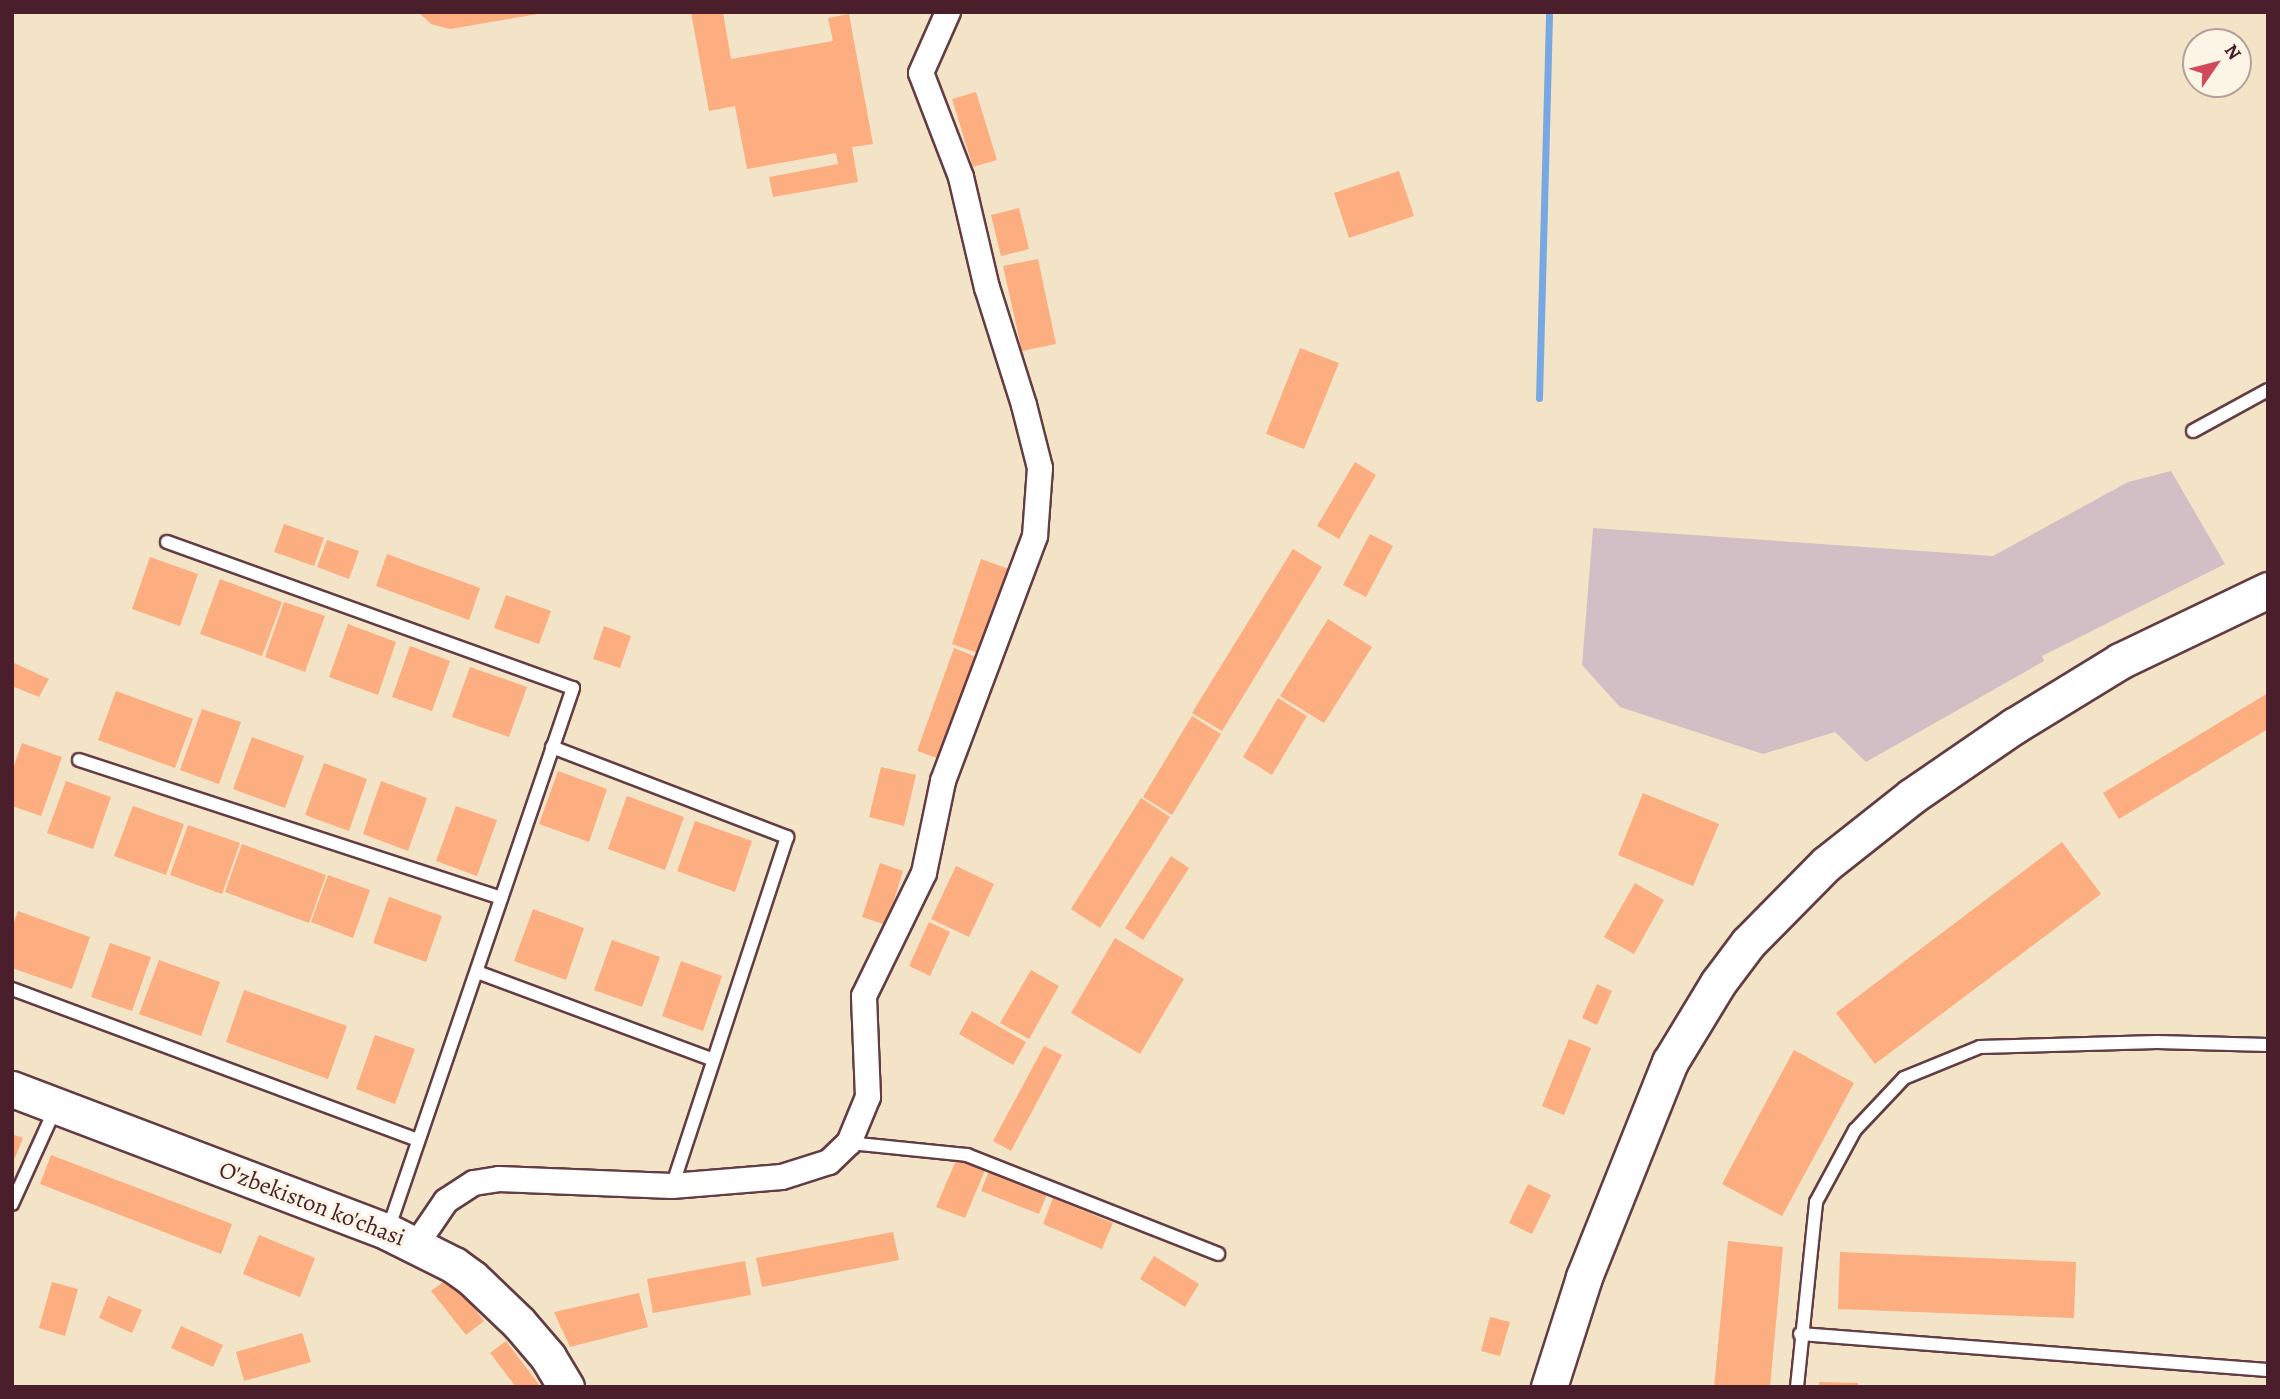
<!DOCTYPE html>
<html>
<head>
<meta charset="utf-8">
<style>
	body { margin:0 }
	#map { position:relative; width:2280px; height:1399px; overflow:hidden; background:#f3e4c8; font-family:Alegreya,serif }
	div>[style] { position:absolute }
	.industrial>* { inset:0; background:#d2bec5 }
	.stream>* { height:7px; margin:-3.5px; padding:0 3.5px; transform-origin:3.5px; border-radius:3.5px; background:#79a7e2 }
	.building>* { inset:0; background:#fcae80 }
	.roads { filter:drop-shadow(2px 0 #633d43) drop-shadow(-2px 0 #633d43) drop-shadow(0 2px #633d43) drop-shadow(0 -2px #633d43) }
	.lane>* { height:12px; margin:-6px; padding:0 6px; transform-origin:6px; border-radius:6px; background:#fff }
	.street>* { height:24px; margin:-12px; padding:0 12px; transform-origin:12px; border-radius:12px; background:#fff }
	.secondary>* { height:35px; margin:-17.5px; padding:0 17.5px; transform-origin:17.5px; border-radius:17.5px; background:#fff }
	span { translate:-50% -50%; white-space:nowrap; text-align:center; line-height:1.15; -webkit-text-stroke:6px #fcf5e5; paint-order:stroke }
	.street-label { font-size:24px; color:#4a1f2b }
	.frame { position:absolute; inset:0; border:14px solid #4a1f2b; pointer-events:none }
	.north { position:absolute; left:2182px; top:28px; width:70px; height:70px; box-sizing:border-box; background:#fcf5e5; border:2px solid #b59f9b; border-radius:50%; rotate:55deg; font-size:19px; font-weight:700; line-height:28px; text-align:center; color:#4a1f2b }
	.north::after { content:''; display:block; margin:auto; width:24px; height:32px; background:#d1495b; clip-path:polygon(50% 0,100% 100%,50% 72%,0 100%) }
</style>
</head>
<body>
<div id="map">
	<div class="industrial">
		<div style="clip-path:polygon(2171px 471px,2225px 564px,2042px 656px,2044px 661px,1866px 762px,1835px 732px,1763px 754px,1620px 707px,1582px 665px,1593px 528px,1993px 556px,2128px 482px)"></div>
	</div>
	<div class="stream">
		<div style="left:1539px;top:398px;width:386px;rotate:-88.5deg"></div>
	</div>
	<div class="building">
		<div style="clip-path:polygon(418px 12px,538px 12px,538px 14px,450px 29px,431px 24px)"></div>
		<div style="clip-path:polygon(691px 12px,723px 12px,731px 59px,833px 41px,828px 18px,849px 14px,873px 144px,852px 147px,858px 182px,773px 197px,769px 177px,838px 164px,836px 153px,747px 169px,735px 106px,709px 111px)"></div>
		<div style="clip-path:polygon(976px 92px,997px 160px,973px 167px,952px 99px)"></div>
		<div style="clip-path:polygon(1399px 171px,1414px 216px,1349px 238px,1334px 193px)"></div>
		<div style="clip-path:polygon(1019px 208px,1029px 249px,1001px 256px,991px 215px)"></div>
		<div style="clip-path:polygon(1038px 259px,1056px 344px,1022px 351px,1003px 266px)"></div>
		<div style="clip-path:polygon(1300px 348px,1339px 363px,1304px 449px,1266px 434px)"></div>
		<div style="clip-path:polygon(1355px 462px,1376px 475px,1339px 539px,1317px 526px)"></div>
		<div style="clip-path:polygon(284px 524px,324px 538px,314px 566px,274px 552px)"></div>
		<div style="clip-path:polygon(1370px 534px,1393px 546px,1366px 597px,1343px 585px)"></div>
		<div style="clip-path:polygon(327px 540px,359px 551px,349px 579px,317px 567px)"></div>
		<div style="clip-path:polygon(1293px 549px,1322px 567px,1222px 731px,1192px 713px)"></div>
		<div style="clip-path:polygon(387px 554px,480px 588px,469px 620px,376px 586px)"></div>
		<div style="clip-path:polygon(150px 557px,198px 574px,180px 626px,132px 609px)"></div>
		<div style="clip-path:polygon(981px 559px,1009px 569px,981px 654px,952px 644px)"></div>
		<div style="clip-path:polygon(220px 579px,282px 602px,262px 656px,200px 634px)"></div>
		<div style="clip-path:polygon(506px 595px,551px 611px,539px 644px,494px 628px)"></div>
		<div style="clip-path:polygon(284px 602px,325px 616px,305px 672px,265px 657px)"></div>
		<div style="clip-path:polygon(1328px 619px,1372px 647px,1324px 723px,1280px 696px)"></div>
		<div style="clip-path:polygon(348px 624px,396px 642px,378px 695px,329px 677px)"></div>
		<div style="clip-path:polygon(604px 626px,631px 636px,620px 668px,593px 659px)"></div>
		<div style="clip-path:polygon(410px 646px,450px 661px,432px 711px,392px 697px)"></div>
		<div style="clip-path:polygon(954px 648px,979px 658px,943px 760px,917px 751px)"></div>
		<div style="clip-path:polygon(12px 662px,49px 679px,39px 697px,12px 686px)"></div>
		<div style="clip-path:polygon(470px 667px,527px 687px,509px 737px,452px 717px)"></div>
		<div style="clip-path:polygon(116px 691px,193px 719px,175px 768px,98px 740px)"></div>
		<div style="clip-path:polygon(2268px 693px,2268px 729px,2119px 819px,2103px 793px)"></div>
		<div style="clip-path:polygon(1278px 698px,1307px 716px,1272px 775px,1243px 757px)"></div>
		<div style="clip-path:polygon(202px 709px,241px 722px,219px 784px,180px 770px)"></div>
		<div style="clip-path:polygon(1192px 716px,1221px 734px,1172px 815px,1143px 797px)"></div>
		<div style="clip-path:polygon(252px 737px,304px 756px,285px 808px,233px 789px)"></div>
		<div style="clip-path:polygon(22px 743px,62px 757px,41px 816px,12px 806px,12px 771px)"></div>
		<div style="clip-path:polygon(324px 763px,367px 779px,349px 831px,305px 815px)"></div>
		<div style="clip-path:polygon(881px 767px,916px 775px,904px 826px,869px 817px)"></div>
		<div style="clip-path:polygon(558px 771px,607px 789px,589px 842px,539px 824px)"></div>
		<div style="clip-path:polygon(66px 781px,111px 797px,93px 849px,47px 833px)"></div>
		<div style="clip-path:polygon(381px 781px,427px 798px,408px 851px,363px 834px)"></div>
		<div style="clip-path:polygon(1643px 793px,1719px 824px,1693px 886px,1618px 855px)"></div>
		<div style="clip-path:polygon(627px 796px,684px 817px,665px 870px,608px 849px)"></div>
		<div style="clip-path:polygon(1141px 798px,1170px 817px,1100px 928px,1071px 909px)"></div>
		<div style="clip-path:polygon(133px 806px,184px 824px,166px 875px,114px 856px)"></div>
		<div style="clip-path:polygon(456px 806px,497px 820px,477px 876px,436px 861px)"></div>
		<div style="clip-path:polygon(695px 821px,752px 841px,735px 892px,677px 871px)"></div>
		<div style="clip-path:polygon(188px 825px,240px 843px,222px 894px,170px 875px)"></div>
		<div style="clip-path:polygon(2062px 842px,2101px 894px,1875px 1064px,1836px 1013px)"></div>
		<div style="clip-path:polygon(242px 844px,326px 875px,309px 923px,225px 892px)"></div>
		<div style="clip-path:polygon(1171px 856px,1189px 868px,1143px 940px,1125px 928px)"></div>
		<div style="clip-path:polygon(880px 863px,903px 871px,886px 925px,862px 917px)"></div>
		<div style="clip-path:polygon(956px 866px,994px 884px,969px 937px,931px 919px)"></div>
		<div style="clip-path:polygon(328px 875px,370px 890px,353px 938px,311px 922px)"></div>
		<div style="clip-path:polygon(1635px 883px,1664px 900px,1634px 954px,1604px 937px)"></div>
		<div style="clip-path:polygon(389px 897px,442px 916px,426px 962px,373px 943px)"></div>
		<div style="clip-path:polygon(533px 909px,584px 928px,566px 980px,514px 961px)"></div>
		<div style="clip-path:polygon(18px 911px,90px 937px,72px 989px,12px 968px,12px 928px)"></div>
		<div style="clip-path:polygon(929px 922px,950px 932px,930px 976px,909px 966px)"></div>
		<div style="clip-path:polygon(1115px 938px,1184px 979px,1140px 1054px,1071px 1013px)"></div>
		<div style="clip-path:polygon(612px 940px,660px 957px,642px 1007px,594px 990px)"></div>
		<div style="clip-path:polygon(110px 943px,151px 957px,132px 1011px,91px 997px)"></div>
		<div style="clip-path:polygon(159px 960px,220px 982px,201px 1036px,139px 1014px)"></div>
		<div style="clip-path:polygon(681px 961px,722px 976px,703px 1031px,662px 1016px)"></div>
		<div style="clip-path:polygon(1031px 970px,1059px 986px,1029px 1039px,1000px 1023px)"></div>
		<div style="clip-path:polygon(1597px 984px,1612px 991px,1597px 1025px,1582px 1018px)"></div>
		<div style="clip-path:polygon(244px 990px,347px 1026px,328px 1079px,226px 1042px)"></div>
		<div style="clip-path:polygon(972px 1011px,1026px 1042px,1013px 1065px,959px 1034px)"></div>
		<div style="clip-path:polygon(375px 1035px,415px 1049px,395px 1104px,356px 1089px)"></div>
		<div style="clip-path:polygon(1569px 1039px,1591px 1048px,1564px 1115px,1542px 1106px)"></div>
		<div style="clip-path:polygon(1044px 1046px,1062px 1055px,1011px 1151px,993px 1141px)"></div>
		<div style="clip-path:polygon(1794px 1050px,1854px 1083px,1782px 1216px,1722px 1184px)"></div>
		<div style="clip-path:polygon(12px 1134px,23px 1138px,15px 1158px,12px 1156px)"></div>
		<div style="clip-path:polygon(51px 1155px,232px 1224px,221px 1254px,40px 1184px)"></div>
		<div style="clip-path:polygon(957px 1158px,985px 1170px,965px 1218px,936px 1207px)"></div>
		<div style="clip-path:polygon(989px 1171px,1047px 1194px,1039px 1214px,981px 1191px)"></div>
		<div style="clip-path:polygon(1528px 1184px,1551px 1195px,1532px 1234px,1509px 1223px)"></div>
		<div style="clip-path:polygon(1053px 1198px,1113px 1223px,1102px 1249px,1043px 1224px)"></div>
		<div style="clip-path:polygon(893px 1232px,899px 1260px,762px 1287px,756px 1258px)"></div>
		<div style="clip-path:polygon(259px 1235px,315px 1258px,300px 1297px,243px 1274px)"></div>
		<div style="clip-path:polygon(1728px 1241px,1783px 1247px,1770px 1387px,1714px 1387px)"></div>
		<div style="clip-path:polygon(1840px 1252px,2076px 1262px,2074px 1318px,1838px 1309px)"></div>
		<div style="clip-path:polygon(1154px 1256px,1199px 1284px,1185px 1307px,1140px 1279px)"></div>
		<div style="clip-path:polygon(745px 1261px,751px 1295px,653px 1313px,647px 1279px)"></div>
		<div style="clip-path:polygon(450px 1277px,484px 1321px,466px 1335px,431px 1291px)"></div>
		<div style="clip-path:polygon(52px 1282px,78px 1289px,65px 1336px,39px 1328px)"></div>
		<div style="clip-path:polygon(639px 1293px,648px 1327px,570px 1347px,554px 1312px)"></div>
		<div style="clip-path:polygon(108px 1296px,142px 1310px,132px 1333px,99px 1318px)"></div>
		<div style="clip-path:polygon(1490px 1317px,1510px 1322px,1500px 1356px,1481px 1351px)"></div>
		<div style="clip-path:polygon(181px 1326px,223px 1345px,213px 1367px,171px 1348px)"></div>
		<div style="clip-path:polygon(302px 1333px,311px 1362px,244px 1381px,236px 1352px)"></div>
		<div style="clip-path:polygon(506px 1341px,541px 1387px,516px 1387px,490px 1353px)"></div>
		<div style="clip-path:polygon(1819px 1382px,1858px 1383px,1858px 1387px,1819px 1387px)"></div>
	</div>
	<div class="roads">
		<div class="lane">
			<div style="left:2193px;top:431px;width:85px;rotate:-28.7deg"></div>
			<div style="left:167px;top:542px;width:431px;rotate:19.8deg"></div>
			<div style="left:573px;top:688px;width:573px;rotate:108.85deg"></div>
			<div style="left:552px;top:747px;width:252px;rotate:21deg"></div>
			<div style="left:787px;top:837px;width:367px;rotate:108.2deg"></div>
			<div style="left:79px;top:760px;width:444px;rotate:18.1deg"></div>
			<div style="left:477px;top:972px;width:252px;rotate:20.4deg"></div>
			<div style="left:12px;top:989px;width:433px;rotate:20.4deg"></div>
			<div style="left:849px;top:1143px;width:119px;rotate:5.8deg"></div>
			<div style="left:967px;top:1155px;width:270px;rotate:21.5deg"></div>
			<div style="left:12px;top:1204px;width:104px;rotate:-65.6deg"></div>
			<div style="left:1800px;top:1334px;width:469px;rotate:4.4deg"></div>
			<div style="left:1797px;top:1387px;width:186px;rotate:-84.1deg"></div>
			<div style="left:1816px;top:1202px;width:82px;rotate:-61.6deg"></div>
			<div style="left:1855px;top:1130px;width:71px;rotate:-46.7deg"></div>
			<div style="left:1904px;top:1078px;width:82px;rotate:-22.2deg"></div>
			<div style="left:1980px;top:1047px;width:177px;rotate:-1.6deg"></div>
			<div style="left:2157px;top:1042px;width:111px;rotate:1.5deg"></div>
		</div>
		<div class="street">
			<div style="left:416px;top:1245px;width:53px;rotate:-55.7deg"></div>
			<div style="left:446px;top:1201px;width:33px;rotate:-33deg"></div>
			<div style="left:474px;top:1183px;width:25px;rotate:-9deg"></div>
			<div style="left:499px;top:1179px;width:173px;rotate:2.3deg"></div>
			<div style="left:672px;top:1186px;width:110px;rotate:-4.7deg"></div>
			<div style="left:782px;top:1177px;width:49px;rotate:-17.7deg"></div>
			<div style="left:829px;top:1162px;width:28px;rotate:-44deg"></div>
			<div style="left:849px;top:1143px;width:50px;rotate:-67.6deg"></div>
			<div style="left:868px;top:1097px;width:101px;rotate:-92.3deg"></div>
			<div style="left:864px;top:996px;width:137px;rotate:-64deg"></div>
			<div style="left:924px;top:873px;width:94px;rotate:-78.3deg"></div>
			<div style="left:943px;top:781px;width:262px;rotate:-69.4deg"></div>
			<div style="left:1035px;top:536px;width:68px;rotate:-85.8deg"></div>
			<div style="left:1040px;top:468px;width:65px;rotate:-104.3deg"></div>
			<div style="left:1024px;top:405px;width:123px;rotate:-107.5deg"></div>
			<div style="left:987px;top:288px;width:114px;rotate:-103.2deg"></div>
			<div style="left:961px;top:177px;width:111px;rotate:-111deg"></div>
			<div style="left:921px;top:73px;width:67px;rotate:-66.1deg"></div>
		</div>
		<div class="secondary">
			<div style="left:12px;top:1089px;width:402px;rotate:20.8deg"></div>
			<div style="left:388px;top:1232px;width:74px;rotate:26.6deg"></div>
			<div style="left:454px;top:1265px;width:22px;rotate:36deg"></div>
			<div style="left:472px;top:1278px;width:65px;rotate:43.8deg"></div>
			<div style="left:519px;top:1323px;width:45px;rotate:49.5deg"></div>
			<div style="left:548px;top:1357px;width:35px;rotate:59deg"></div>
			<div style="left:1549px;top:1387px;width:115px;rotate:-72.3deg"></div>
			<div style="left:1584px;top:1277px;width:232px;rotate:-68.2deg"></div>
			<div style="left:1670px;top:1062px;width:92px;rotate:-58.7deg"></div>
			<div style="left:1718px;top:983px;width:50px;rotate:-53.1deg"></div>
			<div style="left:1748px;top:943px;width:111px;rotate:-45.4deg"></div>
			<div style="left:1826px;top:864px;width:110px;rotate:-38.3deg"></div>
			<div style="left:1912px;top:796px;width:124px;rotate:-34.5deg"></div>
			<div style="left:2014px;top:726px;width:124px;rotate:-31.5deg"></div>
			<div style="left:2120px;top:661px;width:164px;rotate:-25.6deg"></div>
		</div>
	</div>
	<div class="street-label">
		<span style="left:312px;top:1204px;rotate:21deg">O'zbekiston ko'chasi</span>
	</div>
	<div class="frame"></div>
	<div class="north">N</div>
</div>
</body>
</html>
